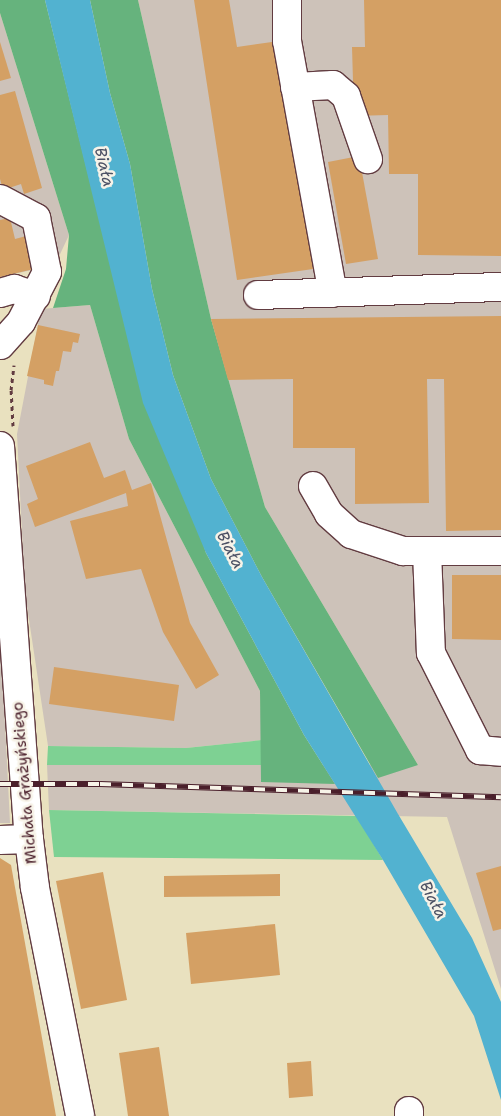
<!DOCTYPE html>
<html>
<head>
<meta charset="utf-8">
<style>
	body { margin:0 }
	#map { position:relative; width:501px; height:1116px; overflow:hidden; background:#e9e1bf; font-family:"Shantell Sans",sans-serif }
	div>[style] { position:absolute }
	.industrial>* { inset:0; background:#cdc2b9 }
	.green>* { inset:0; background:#7ed193 }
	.forest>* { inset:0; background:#66b37d }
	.water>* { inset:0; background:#52b2d0 }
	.building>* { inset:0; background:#d4a064 }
	.path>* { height:3px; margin-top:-1.5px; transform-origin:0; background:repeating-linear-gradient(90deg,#623c41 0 4px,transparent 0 8px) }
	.roads { filter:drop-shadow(1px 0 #623c41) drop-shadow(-1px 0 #623c41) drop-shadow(0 1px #623c41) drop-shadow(0 -1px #623c41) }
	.minor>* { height:28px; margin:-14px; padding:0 14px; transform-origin:14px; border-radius:14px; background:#fff }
	.rail>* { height:5.5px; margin-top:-2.75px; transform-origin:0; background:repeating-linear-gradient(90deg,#f7f3e8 0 11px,#4a1f2b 0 22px); box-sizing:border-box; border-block:1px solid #4a1f2b }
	span { translate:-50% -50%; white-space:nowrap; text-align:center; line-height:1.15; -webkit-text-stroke:5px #f7f3e8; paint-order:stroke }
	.street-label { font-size:15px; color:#4a1f2b }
	.water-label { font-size:16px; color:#4d5265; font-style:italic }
</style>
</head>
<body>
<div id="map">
	<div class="industrial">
		<div style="clip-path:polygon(138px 0,501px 0,501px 989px,447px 817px,49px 810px,47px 765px,418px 765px,265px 507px,211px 319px)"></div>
		<div style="clip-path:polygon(0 13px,69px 235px,55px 265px,0 277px)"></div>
		<div style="clip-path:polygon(90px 305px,129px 439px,260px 691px,262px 740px,186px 748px,48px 746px,25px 593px,17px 434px,41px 309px)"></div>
		<div style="clip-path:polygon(0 649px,6px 703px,4px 703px,10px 823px,0 823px)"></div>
	</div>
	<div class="green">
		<div style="clip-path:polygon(262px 740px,261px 765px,47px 765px,48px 746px,186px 748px)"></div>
		<div style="clip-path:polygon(49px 810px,357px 816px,383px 860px,54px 857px)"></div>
	</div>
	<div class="forest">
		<div style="clip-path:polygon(0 0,45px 0,91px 186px,206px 553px,304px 735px,335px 784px,261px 782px,260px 691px,129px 439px,90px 305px,53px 308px,66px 269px,69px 235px,0 13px)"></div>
		<div style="clip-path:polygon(90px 0,138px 0,211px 319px,265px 507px,418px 765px,378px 778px,262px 577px,211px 479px,173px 375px,152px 289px,130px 164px,110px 93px)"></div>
	</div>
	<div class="water">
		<div style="clip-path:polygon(45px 0,90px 0,110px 93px,130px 164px,152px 289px,173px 375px,211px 479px,262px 577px,398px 814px,472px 938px,501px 1002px,501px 1100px,474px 1016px,383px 860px,304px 735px,206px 553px,143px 403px)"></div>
	</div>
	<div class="building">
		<div style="clip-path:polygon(194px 0,229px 0,237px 47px,279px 41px,313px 269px,237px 280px)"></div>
		<div style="clip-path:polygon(364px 0,501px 0,501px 256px,418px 255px,418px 174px,389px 174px,388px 115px,354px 116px,352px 47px,365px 47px)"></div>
		<div style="clip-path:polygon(0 42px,11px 78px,0 81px)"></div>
		<div style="clip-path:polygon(15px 91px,42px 188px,24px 194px,21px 184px,3px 190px,0 179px,0 95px)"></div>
		<div style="clip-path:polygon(359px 156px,378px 259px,346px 264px,328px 162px)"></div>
		<div style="clip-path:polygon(10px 218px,15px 239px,30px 235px,38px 268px,0 277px,0 220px)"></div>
		<div style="clip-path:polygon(501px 316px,501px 530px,446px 531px,444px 379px,427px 379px,429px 503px,355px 504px,355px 448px,293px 448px,293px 379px,228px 380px,211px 319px)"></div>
		<div style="clip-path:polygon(38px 325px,80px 334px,78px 343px,73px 342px,71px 352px,63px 351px,59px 371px,56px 371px,53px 386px,44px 384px,44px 380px,27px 376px)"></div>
		<div style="clip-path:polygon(90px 442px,104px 478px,125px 470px,132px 490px,151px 483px,190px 623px,219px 675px,196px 689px,163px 632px,141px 569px,86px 579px,70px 521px,128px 506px,126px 493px,35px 527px,27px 504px,38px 499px,26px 466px)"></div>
		<div style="clip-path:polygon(452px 575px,501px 575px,501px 640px,452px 639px)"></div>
		<div style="clip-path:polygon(54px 667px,179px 685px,174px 721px,49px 704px)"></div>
		<div style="clip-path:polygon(0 858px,11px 865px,56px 1116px,0 1116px)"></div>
		<div style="clip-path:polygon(501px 866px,501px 929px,493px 931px,476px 873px)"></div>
		<div style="clip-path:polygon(103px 872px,127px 1000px,81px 1009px,56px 881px)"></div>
		<div style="clip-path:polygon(280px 874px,280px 896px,164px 897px,164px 876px)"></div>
		<div style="clip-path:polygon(275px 924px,280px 975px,191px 984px,186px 933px)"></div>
		<div style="clip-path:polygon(159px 1047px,169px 1116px,128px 1116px,119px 1053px)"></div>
		<div style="clip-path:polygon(311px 1061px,313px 1096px,289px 1098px,287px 1063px)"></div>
	</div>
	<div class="path">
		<div style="left:13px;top:426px;width:36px;rotate:-93deg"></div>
		<div style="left:11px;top:390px;width:25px;rotate:-83deg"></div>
	</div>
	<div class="roads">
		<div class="minor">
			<div style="left:287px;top:0;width:41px;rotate:90deg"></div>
			<div style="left:287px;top:41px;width:256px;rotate:79.7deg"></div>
			<div style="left:295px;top:87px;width:38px;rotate:-3deg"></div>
			<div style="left:333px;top:85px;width:17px;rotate:40deg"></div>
			<div style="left:346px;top:96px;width:67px;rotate:70.8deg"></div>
			<div style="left:0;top:199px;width:41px;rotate:27.8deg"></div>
			<div style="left:36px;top:218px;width:55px;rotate:78.5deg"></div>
			<div style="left:47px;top:272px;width:56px;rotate:117.5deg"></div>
			<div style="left:21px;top:322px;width:31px;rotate:132deg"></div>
			<div style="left:0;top:293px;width:15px;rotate:-16deg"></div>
			<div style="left:14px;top:289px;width:23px;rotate:18deg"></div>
			<div style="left:258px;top:295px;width:243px;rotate:-1.9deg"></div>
			<div style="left:0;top:446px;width:394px;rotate:85.8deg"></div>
			<div style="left:29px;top:839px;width:49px;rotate:83deg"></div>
			<div style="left:35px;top:888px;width:232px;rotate:78.8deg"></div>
			<div style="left:313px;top:486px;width:32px;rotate:60deg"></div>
			<div style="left:329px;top:514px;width:30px;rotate:42deg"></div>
			<div style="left:351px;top:534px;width:55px;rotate:18.1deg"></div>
			<div style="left:403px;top:551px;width:98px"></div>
			<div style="left:427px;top:551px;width:102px;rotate:87.8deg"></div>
			<div style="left:431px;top:653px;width:109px;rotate:63.2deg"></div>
			<div style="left:480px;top:750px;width:21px;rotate:5deg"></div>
			<div style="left:0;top:840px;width:29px;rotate:-2deg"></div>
			<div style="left:409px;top:1116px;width:5px;rotate:-90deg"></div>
		</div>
	</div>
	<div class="rail">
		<div style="left:0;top:784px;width:100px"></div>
		<div style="left:100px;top:784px;width:401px;rotate:1.9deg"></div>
	</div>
	<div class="street-label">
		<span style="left:25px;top:783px;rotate:-95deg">Michała Grażyńskiego</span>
	</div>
	<div class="water-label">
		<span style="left:104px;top:167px;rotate:77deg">Biała</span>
		<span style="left:230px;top:550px;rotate:62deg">Biała</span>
		<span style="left:433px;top:900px;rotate:62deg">Biała</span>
	</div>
</div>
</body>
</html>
